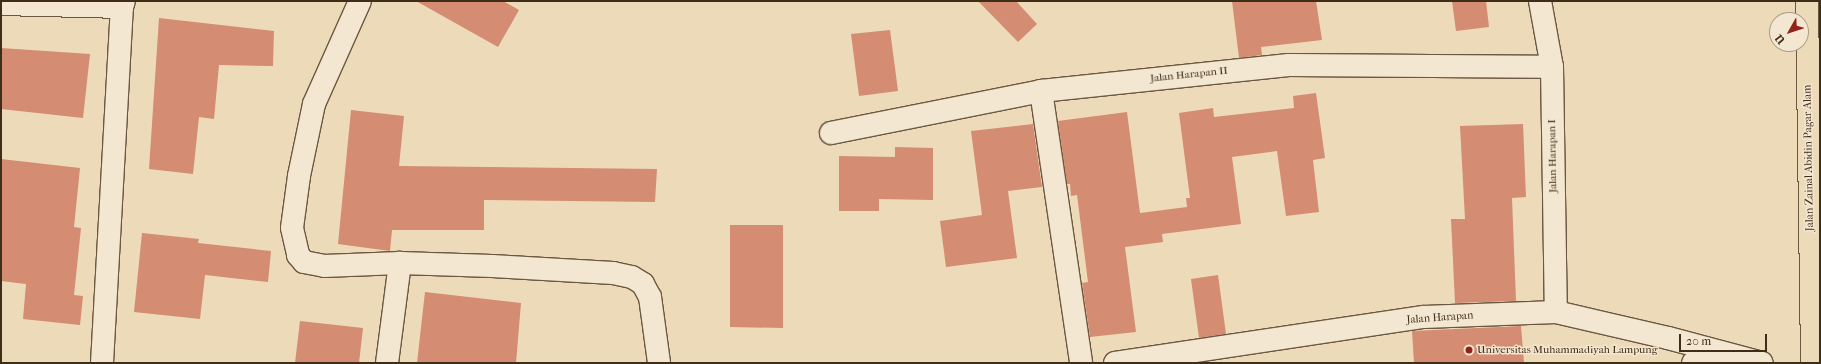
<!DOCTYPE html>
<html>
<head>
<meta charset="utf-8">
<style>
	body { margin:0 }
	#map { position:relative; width:1821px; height:364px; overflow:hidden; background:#eddab9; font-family:"IM FELL French Canon",serif }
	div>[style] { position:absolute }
	.building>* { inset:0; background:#d48c72 }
	.roads { filter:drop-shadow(1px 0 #6b5840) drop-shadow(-1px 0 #6b5840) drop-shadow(0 1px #6b5840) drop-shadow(0 -1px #6b5840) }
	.minor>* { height:22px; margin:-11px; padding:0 11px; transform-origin:11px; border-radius:11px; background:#f3e7d2 }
	.highway>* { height:22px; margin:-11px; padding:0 11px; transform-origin:11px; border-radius:11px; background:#eddab9 }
	.dots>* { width:11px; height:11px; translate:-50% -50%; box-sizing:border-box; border:2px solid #f3e7d2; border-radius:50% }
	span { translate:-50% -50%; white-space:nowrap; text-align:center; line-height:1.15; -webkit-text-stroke:3px #f3e7d2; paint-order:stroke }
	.street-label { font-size:11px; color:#402d17 }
	.poi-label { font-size:11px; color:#402d17 }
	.left { translate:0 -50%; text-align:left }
	.frame { position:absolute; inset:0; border:2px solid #402d17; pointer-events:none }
	.north { position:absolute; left:1769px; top:12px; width:40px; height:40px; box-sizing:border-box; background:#f3e7d2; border:1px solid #ab9d87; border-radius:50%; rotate:231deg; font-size:11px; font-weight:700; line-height:16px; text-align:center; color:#402d17 }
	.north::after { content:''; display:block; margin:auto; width:14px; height:18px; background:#8f2418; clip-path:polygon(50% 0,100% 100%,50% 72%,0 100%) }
	.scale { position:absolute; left:1679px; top:334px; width:88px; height:18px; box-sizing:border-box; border:2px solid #402d17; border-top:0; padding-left:5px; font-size:12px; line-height:14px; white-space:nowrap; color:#402d17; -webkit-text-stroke:3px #f3e7d2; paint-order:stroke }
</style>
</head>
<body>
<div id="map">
	<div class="building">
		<div style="clip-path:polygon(416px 1px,503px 1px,519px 10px,498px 47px)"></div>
		<div style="clip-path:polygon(978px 1px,1016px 1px,1037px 24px,1018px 42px)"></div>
		<div style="clip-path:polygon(1232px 1px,1316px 1px,1322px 40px,1261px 47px,1262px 55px,1239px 58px)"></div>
		<div style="clip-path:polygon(1452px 1px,1486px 1px,1489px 27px,1456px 31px)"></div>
		<div style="clip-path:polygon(159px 18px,274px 31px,273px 66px,219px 65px,214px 119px,199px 117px,193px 174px,149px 169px)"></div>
		<div style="clip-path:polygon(890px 30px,898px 91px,859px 96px,851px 34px)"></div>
		<div style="clip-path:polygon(1px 48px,90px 54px,83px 118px,1px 109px)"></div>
		<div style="clip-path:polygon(1316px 93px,1325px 158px,1313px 160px,1319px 212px,1286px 216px,1277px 151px,1232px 157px,1241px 224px,1162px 234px,1163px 242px,1125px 247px,1136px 332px,1090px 337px,1082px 283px,1088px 282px,1077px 195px,1071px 196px,1070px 184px,1067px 184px,1058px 121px,1127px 112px,1140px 213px,1187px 207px,1186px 198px,1190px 198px,1179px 113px,1213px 108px,1214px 117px,1294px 108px,1293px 96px)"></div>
		<div style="clip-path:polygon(351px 110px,404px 116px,399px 166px,657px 169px,655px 202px,484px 200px,484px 230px,392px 230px,390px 251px,338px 244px)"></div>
		<div style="clip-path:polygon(1033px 124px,1042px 187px,1008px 191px,1017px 258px,946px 267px,940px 221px,982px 215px,971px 131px)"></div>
		<div style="clip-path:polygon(1523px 124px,1526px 197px,1512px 198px,1516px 301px,1455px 303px,1451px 219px,1465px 219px,1460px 126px)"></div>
		<div style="clip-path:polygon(895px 147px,933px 148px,933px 200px,879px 199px,879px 211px,839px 211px,839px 156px,895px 157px)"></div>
		<div style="clip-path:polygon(1px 159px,80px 168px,74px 227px,81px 228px,74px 295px,83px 296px,80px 325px,23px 319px,26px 284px,1px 281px)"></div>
		<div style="clip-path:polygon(730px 225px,783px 225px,783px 328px,730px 327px)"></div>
		<div style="clip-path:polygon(142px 233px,199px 239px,198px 243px,271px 251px,268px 282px,205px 275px,200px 319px,134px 312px)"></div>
		<div style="clip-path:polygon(1218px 275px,1226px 334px,1199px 338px,1191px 279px)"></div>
		<div style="clip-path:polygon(425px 292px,521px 303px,516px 363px,417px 363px)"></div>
		<div style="clip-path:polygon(300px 321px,363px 328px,359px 363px,295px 363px)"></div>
		<div style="clip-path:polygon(1521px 326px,1524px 363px,1414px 363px,1412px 331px)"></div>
	</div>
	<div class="roads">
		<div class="minor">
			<div style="left:360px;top:1px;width:113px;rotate:114.1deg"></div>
			<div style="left:314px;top:104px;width:74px;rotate:101.8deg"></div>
			<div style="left:299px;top:176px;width:52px;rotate:97.7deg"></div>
			<div style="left:292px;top:228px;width:28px;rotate:77deg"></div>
			<div style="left:298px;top:255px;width:9px;rotate:49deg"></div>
			<div style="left:304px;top:262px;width:20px;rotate:11deg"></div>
			<div style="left:324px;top:266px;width:76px;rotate:-2.3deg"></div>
			<div style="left:400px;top:263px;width:92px;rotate:1.9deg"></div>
			<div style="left:492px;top:266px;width:121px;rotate:3.3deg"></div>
			<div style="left:613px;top:273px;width:19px;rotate:12deg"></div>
			<div style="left:632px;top:277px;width:13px;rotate:32deg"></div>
			<div style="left:643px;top:284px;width:15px;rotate:62deg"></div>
			<div style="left:650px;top:297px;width:67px;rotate:82.2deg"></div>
			<div style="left:1540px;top:1px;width:67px;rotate:79.7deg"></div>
			<div style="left:1552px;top:67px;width:245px;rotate:89.1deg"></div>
			<div style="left:1px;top:4px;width:121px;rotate:1.4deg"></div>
			<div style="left:1041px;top:91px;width:275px;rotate:81.6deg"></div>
			<div style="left:831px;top:133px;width:214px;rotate:-11.3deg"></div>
			<div style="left:1041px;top:91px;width:249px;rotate:-6deg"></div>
			<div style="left:1289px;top:65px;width:263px;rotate:0.4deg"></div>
			<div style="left:102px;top:363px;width:357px;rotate:-86.8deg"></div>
			<div style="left:122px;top:7px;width:6px;rotate:-72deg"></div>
			<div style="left:387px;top:363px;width:101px;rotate:-82.6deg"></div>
			<div style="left:1115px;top:363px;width:312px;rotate:-8.5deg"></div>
			<div style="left:1424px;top:317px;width:132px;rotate:-2.2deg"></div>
			<div style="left:1556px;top:312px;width:115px;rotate:13.1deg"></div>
			<div style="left:1668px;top:338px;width:97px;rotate:14.9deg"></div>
			<div style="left:1693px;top:363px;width:37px;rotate:-13deg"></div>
		</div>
		<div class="highway">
			<div style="left:1807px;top:1px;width:362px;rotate:89.2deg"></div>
		</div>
	</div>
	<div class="dots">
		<div style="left:1469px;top:350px;background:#8f2418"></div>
	</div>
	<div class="street-label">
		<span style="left:1189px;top:75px;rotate:-6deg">Jalan Harapan II</span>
		<span style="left:1553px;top:156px;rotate:-91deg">Jalan Harapan I</span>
		<span style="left:1809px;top:158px;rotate:-91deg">Jalan Zainal Abidin Pagar Alam</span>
		<span style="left:1440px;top:318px;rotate:-4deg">Jalan Harapan</span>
	</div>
	<div class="poi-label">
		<span class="left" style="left:1477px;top:350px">Universitas Muhammadiyah Lampung</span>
	</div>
	<div class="frame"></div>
	<div class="north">U</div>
	<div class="scale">20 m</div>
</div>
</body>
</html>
